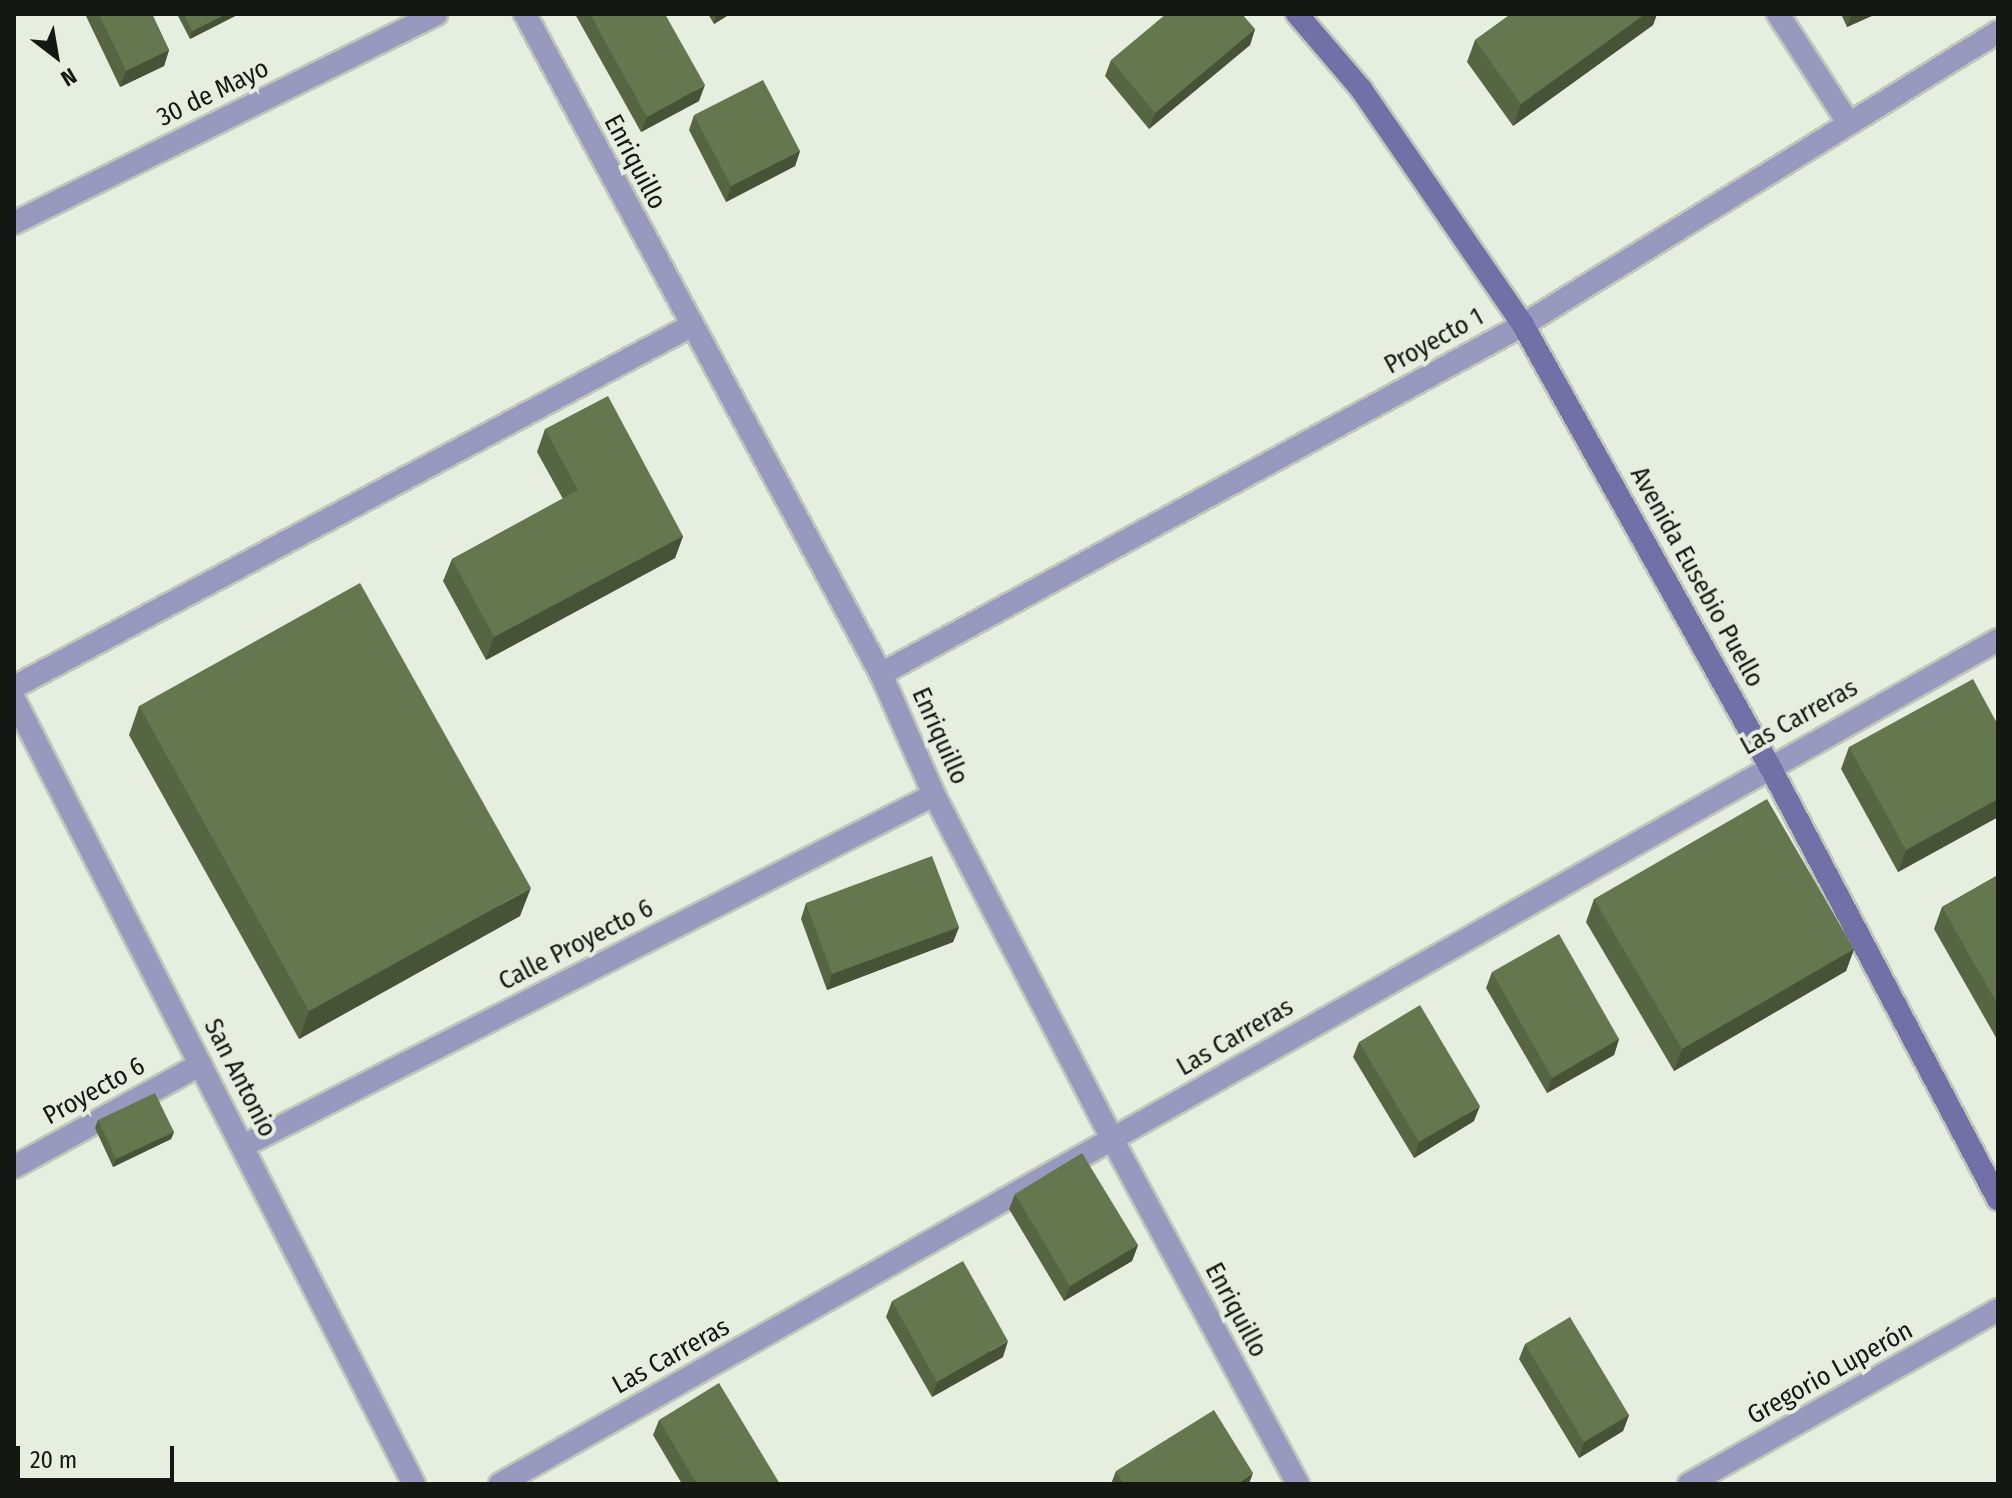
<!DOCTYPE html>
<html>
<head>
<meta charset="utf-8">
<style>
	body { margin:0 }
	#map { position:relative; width:2012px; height:1498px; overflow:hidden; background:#e6eedf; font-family:"Fira Sans Condensed",sans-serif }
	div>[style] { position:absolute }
	.roads { filter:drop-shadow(2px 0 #c0c7ba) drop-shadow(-2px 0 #c0c7ba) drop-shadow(0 2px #c0c7ba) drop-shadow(0 -2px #c0c7ba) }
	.minor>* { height:22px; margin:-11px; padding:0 11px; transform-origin:11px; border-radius:11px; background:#9899bf }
	.secondary>* { height:22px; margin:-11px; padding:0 11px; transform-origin:11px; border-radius:11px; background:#7171a8 }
	.wall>* { inset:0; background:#566643 }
	.shaded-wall>* { inset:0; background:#465337 }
	.building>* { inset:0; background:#64774e }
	span { translate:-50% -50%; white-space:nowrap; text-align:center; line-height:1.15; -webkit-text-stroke:8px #e6eedf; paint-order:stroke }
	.street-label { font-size:26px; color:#151712 }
	.frame { position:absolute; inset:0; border:16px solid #151712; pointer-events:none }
	.north { position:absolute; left:16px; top:16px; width:80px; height:80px; -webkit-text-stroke:6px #e6eedf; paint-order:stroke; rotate:149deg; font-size:22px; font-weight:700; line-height:32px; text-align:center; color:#151712 }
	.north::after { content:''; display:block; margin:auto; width:28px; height:36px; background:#151712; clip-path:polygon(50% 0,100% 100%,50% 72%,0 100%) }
	.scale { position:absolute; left:16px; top:1446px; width:158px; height:36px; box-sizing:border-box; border:4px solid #151712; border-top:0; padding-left:10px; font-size:24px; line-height:28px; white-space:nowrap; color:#151712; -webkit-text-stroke:6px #e6eedf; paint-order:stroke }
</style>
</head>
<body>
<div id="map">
	<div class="roads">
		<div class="minor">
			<div style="left:525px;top:14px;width:750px;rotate:61.66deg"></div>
			<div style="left:881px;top:674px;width:132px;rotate:66.3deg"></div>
			<div style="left:934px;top:795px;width:387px;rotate:62.6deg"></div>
			<div style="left:1112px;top:1139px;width:392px;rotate:61.7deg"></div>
			<div style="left:1778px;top:14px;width:129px;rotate:57.1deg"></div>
			<div style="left:14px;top:223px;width:471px;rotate:-26.3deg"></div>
			<div style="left:881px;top:674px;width:731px;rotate:-28.53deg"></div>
			<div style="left:1523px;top:325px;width:558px;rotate:-31.67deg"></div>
			<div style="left:14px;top:687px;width:767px;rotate:-28.07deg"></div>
			<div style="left:14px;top:699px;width:881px;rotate:63deg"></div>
			<div style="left:243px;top:1146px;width:775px;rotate:-26.93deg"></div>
			<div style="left:14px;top:1167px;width:213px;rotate:-28.8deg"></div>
			<div style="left:500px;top:1484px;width:1719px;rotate:-29.4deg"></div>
			<div style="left:1689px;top:1484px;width:355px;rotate:-29.4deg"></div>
		</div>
		<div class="secondary">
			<div style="left:1297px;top:14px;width:99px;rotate:49.5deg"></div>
			<div style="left:1361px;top:89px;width:286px;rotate:55.5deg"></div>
			<div style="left:1523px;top:325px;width:504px;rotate:60.79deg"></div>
			<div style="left:1769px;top:765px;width:491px;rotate:62.2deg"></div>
		</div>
	</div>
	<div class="wall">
		<div style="clip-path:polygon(85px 14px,152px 14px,169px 50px,164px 66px,120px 87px)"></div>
		<div style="clip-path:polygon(177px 14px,239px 14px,190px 39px)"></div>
		<div style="clip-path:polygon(575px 14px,665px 14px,699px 101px,641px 132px)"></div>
		<div style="clip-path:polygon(708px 14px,730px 14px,714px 24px)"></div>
		<div style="clip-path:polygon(1511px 14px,1657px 14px,1653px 25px,1513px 126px,1467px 62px,1475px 40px)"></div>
		<div style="clip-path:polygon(1841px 14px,1876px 14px,1847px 27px)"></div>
		<div style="clip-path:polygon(1255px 29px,1250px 45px,1149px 129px,1105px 76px,1111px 60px)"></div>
		<div style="clip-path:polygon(694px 115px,800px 151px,795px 166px,726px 202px,689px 130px)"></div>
		<div style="clip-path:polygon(545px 429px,683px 536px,675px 558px,486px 660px,443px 581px,452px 559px,563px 499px,537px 452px)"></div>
		<div style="clip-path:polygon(139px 706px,520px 916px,299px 1039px,129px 735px)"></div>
		<div style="clip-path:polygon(1998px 725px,1998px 817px,1898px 872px,1841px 769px,1849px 747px)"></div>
		<div style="clip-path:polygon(1998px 875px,1998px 1041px,1934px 929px,1942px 907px)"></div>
		<div style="clip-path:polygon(1594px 899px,1854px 949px,1846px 971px,1674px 1071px,1586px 922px)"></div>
		<div style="clip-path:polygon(806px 903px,959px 927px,953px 942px,827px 990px,801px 919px)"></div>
		<div style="clip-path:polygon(1492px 972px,1619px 1039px,1614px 1055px,1547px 1093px,1486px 988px)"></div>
		<div style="clip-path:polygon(1359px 1042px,1474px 1121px,1414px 1158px,1353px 1057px)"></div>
		<div style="clip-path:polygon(98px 1120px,174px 1132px,171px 1139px,113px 1167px,95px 1128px)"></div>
		<div style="clip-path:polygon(1015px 1194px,1138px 1245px,1132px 1261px,1064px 1301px,1009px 1209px)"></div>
		<div style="clip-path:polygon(892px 1301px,1003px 1357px,932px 1397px,886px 1317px)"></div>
		<div style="clip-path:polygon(1525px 1344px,1629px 1415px,1623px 1431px,1579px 1458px,1519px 1359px)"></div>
		<div style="clip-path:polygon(659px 1420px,780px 1484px,682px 1484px,653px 1435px)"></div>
		<div style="clip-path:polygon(1116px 1471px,1249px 1484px,1111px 1484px)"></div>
	</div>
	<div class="shaded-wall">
		<div style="clip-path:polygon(226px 14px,239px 14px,190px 39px,192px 31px)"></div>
		<div style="clip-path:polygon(717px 14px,730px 14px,714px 24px)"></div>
		<div style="clip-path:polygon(1645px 14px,1657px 14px,1653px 25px,1513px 126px,1521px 104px)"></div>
		<div style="clip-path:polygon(1852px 14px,1876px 14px,1847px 27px)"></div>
		<div style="clip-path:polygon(1255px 29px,1250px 45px,1149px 129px,1155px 113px)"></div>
		<div style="clip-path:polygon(169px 50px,164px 66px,120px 87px,126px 71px)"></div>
		<div style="clip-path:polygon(705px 85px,699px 101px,641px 132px,647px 117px)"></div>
		<div style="clip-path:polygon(800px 151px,795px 166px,726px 202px,731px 186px)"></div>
		<div style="clip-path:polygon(683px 536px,675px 558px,486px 660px,494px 637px)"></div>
		<div style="clip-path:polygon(1998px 799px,1998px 817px,1898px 872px,1906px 850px)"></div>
		<div style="clip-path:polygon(531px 888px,520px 916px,299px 1039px,309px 1011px)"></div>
		<div style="clip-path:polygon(959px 927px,953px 942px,827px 990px,832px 974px)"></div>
		<div style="clip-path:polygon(1854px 949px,1846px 971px,1674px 1071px,1682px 1049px)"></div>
		<div style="clip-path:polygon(1619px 1039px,1614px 1055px,1547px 1093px,1552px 1078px)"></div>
		<div style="clip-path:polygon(1480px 1106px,1474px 1121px,1414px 1158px,1419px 1142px)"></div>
		<div style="clip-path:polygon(174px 1132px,171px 1139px,113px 1167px,116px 1159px)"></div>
		<div style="clip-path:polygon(1138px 1245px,1132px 1261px,1064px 1301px,1070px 1286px)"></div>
		<div style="clip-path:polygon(1008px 1341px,1003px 1357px,932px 1397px,937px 1382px)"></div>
		<div style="clip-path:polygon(1629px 1415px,1623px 1431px,1579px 1458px,1584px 1442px)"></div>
		<div style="clip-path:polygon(1253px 1473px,1249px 1484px,1236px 1484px)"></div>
	</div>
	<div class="building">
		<div style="clip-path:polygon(99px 14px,152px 14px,169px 50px,126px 71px)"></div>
		<div style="clip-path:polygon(184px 14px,226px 14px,192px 31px)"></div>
		<div style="clip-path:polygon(590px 14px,665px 14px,705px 85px,647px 117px)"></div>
		<div style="clip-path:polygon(1166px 14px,1242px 14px,1255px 29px,1155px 113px,1111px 60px)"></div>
		<div style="clip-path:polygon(1511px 14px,1645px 14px,1521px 104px,1475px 40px)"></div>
		<div style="clip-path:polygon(763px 80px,800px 151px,731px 186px,694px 115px)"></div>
		<div style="clip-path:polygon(608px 396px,683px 536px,494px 637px,452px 559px,578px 490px,545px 429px)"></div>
		<div style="clip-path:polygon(360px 583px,531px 888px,309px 1011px,139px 706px)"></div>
		<div style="clip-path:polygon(1973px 679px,1998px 725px,1998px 799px,1906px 850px,1849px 747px)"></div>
		<div style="clip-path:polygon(1767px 799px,1854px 949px,1682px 1049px,1594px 899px)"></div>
		<div style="clip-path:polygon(932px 856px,959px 927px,832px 974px,806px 903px)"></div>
		<div style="clip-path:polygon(1998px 875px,1998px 1005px,1942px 907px)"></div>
		<div style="clip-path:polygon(1559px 934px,1619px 1039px,1552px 1078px,1492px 972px)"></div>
		<div style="clip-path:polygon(1420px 1005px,1480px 1106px,1419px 1142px,1359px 1042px)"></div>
		<div style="clip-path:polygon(155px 1093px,174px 1132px,116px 1159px,98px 1120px)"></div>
		<div style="clip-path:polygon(1082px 1153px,1138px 1245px,1070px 1286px,1015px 1194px)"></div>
		<div style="clip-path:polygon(963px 1261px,1008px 1341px,937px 1382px,892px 1301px)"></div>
		<div style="clip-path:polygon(1570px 1317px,1629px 1415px,1584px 1442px,1525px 1344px)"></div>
		<div style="clip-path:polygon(719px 1383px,780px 1484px,697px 1484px,659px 1420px)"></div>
		<div style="clip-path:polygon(1214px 1410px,1253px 1473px,1236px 1484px,1124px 1484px,1116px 1471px)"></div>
	</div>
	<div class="street-label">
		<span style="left:213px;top:93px;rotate:-26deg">30 de Mayo</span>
		<span style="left:635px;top:162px;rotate:62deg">Enriquillo</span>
		<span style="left:1434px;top:341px;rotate:-29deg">Proyecto 1</span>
		<span style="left:1697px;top:577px;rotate:61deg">Avenida Eusebio Puello</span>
		<span style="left:1799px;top:717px;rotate:-29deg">Las Carreras</span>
		<span style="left:940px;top:736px;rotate:66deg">Enriquillo</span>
		<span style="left:576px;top:945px;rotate:-27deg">Calle Proyecto 6</span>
		<span style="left:1235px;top:1037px;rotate:-30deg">Las Carreras</span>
		<span style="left:240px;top:1078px;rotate:63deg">San Antonio</span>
		<span style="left:94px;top:1091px;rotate:-29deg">Proyecto 6</span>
		<span style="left:1236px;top:1310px;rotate:62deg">Enriquillo</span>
		<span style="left:671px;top:1356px;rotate:-29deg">Las Carreras</span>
		<span style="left:1830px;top:1373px;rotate:-29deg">Gregorio Luperón</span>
	</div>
	<div class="frame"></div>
	<div class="north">N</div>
	<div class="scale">20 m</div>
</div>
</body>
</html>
